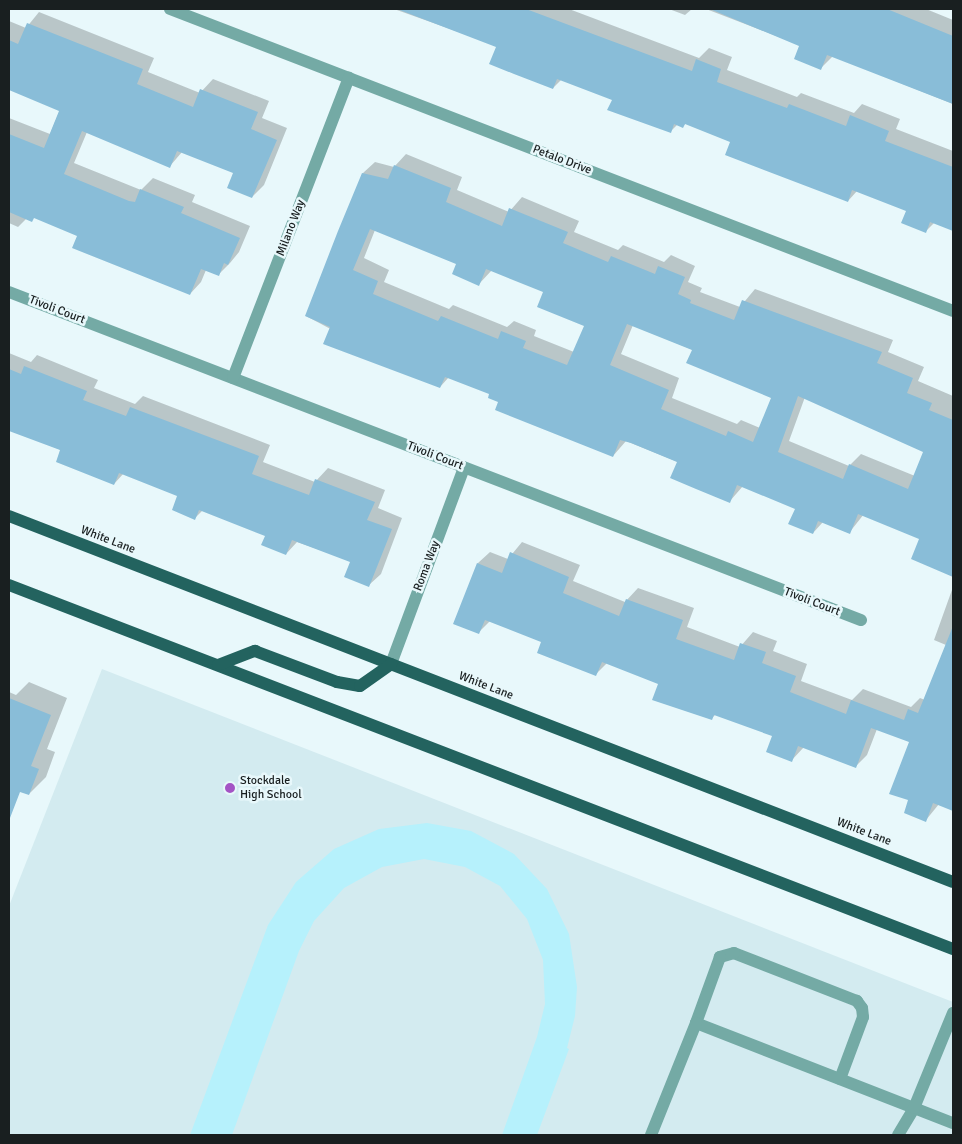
<!DOCTYPE html>
<html>
<head>
<meta charset="utf-8">
<style>
	body { margin:0 }
	#map { position:relative; width:962px; height:1144px; overflow:hidden; background:#e8f8fb; font-family:Signika,sans-serif }
	div>[style] { position:absolute }
	.built>* { inset:0; background:#d3ebf0 }
	.green>* { inset:0; background:#b6f1fc }
	.shadow>* { inset:0; background:#0003 }
	.building>* { inset:0; background:#89bdd8 }
	.minor>* { height:12px; margin:-6px; padding:0 6px; transform-origin:6px; border-radius:6px; background:#74aaa5 }
	.major>* { height:12px; margin:-6px; padding:0 6px; transform-origin:6px; border-radius:6px; background:#23635f }
	.dots>* { width:14px; height:14px; translate:-50% -50%; box-sizing:border-box; border:2px solid #e8f8fb; border-radius:50% }
	span { translate:-50% -50%; white-space:nowrap; text-align:center; line-height:1.15; -webkit-text-stroke:5px #e8f8fb; paint-order:stroke }
	.street-label { font-size:12px; color:#191f20 }
	.poi-label { font-size:12px; color:#191f20 }
	.left { translate:0 -50%; text-align:left }
	.frame { position:absolute; inset:0; border:10px solid #191f20; pointer-events:none }
</style>
</head>
<body>
<div id="map">
	<div class="built">
		<div style="clip-path:polygon(102px 669px,953px 1002px,953px 1135px,9px 1135px,9px 906px)"></div>
	</div>
	<div class="green">
		<div style="clip-path:polygon(427px 823px,471px 831px,514px 854px,547px 889px,569px 934px,577px 987px,575px 1016px,567px 1048px,569px 1049px,537px 1135px,502px 1135px,537px 1037px,545px 1004px,543px 960px,527px 919px,500px 886px,465px 867px,424px 859px,382px 867px,344px 888px,314px 921px,299px 951px,232px 1135px,190px 1135px,268px 925px,296px 882px,334px 849px,379px 829px)"></div>
	</div>
	<div class="shadow">
		<div style="clip-path:polygon(394px 9px,569px 9px,699px 58px,709px 48px,732px 57px,727px 70px,797px 97px,801px 93px,854px 113px,862px 104px,900px 119px,896px 129px,953px 151px,953px 229px,935px 222px,926px 231px,907px 210px,857px 191px,848px 201px,732px 141px,686px 123px,683px 126px,678px 124px,670px 132px,613px 99px,562px 79px,553px 88px,498px 46px)"></div>
		<div style="clip-path:polygon(669px 9px,692px 9px,685px 15px)"></div>
		<div style="clip-path:polygon(706px 9px,926px 9px,953px 20px,953px 104px,833px 56px,821px 68px,800px 45px)"></div>
		<div style="clip-path:polygon(39px 12px,154px 58px,148px 72px,200px 93px,213px 79px,269px 101px,262px 118px,287px 128px,264px 185px,252px 197px,235px 173px,182px 152px,170px 166px,87px 132px,74px 163px,141px 190px,153px 178px,195px 195px,192px 202px,250px 226px,239px 252px,230px 263px,218px 275px,206px 270px,201px 282px,190px 294px,79px 236px,35px 217px,27px 218px,18px 227px,9px 223px,9px 118px,50px 134px,60px 110px,9px 88px,9px 21px,26px 28px)"></div>
		<div style="clip-path:polygon(evenodd,406px 154px,462px 177px,457px 190px,509px 212px,522px 197px,579px 221px,574px 232px,618px 250px,623px 245px,664px 262px,671px 255px,695px 266px,688px 282px,702px 288px,700px 292px,740px 307px,755px 289px,893px 340px,888px 352px,924px 367px,918px 381px,953px 396px,953px 575px,913px 558px,921px 538px,864px 514px,849px 533px,823px 522px,813px 533px,796px 508px,743px 486px,730px 501px,678px 462px,626px 441px,613px 456px,500px 401px,491px 393px,449px 377px,440px 387px,306px 316px,363px 173px,375px 162px,394px 167px,406px 154px,375px 230px,458px 264px,479px 284px,492px 270px,545px 292px,586px 325px,574px 352px,534px 336px,536px 330px,514px 321px,507px 327px,453px 305px,449px 309px,384px 282px,389px 270px,364px 258px,375px 230px,406px 154px,633px 325px,693px 350px,772px 398px,760px 428px,741px 420px,737px 424px,672px 398px,679px 378px,621px 354px,633px 325px,406px 154px,805px 397px,925px 452px,915px 476px,861px 454px,849px 466px,789px 441px,805px 397px)"></div>
		<div style="clip-path:polygon(9px 353px,31px 362px,37px 355px,98px 380px,94px 388px,135px 404px,143px 396px,270px 445px,263px 462px,315px 482px,328px 468px,385px 490px,378px 508px,402px 518px,381px 574px,369px 585px,352px 561px,297px 542px,286px 554px,267px 535px,203px 510px,195px 518px,179px 496px,124px 473px,114px 484px,61px 450px,9px 429px)"></div>
		<div style="clip-path:polygon(522px 542px,580px 565px,573px 581px,625px 602px,638px 588px,694px 608px,687px 627px,740px 647px,753px 632px,777px 641px,773px 651px,807px 664px,801px 681px,852px 700px,863px 689px,911px 707px,920px 698px,925px 700px,946px 645px,934px 640px,953px 587px,953px 806px,950px 809px,939px 804px,926px 820px,910px 800px,911px 742px,877px 729px,867px 755px,855px 767px,804px 747px,791px 761px,774px 735px,716px 714px,712px 718px,660px 683px,607px 663px,596px 674px,542px 641px,490px 621px,479px 632px,455px 623px,478px 563px,490px 552px,508px 559px)"></div>
		<div style="clip-path:polygon(29px 682px,67px 698px,47px 749px,55px 752px,46px 777px,29px 794px,9px 786px,9px 692px,16px 695px)"></div>
	</div>
	<div class="building">
		<div style="clip-path:polygon(397px 9px,526px 9px,692px 71px,696px 59px,721px 69px,717px 82px,787px 108px,789px 104px,846px 126px,850px 115px,889px 131px,885px 141px,953px 167px,953px 231px,930px 222px,926px 233px,901px 223px,906px 211px,852px 190px,848px 202px,725px 155px,730px 142px,685px 124px,683px 128px,674px 124px,671px 133px,607px 110px,612px 100px,557px 79px,553px 89px,514px 74px,489px 64px,496px 47px)"></div>
		<div style="clip-path:polygon(710px 9px,887px 9px,953px 36px,953px 104px,827px 55px,821px 70px,794px 59px,799px 46px)"></div>
		<div style="clip-path:polygon(27px 23px,143px 69px,137px 84px,193px 107px,200px 89px,258px 112px,251px 129px,277px 140px,252px 198px,227px 188px,233px 173px,177px 151px,170px 168px,82px 131px,64px 174px,129px 201px,135px 202px,140px 189px,184px 207px,181px 213px,240px 238px,228px 265px,224px 263px,219px 276px,201px 269px,190px 295px,72px 248px,77px 236px,34px 218px,32px 222px,9px 212px,9px 134px,44px 148px,59px 111px,9px 90px,9px 40px,18px 44px)"></div>
		<div style="clip-path:polygon(evenodd,394px 165px,451px 188px,446px 202px,502px 226px,509px 208px,568px 232px,563px 243px,608px 262px,611px 256px,655px 274px,658px 266px,685px 277px,678px 294px,691px 300px,690px 303px,734px 320px,742px 300px,882px 352px,877px 363px,913px 378px,907px 393px,932px 403px,929px 410px,953px 420px,953px 577px,911px 559px,919px 539px,858px 514px,850px 534px,818px 521px,813px 534px,788px 524px,795px 509px,737px 485px,730px 503px,696px 489px,670px 478px,677px 462px,631px 443px,620px 440px,613px 457px,495px 410px,498px 402px,488px 398px,489px 394px,445px 377px,440px 388px,323px 344px,330px 327px,305px 316px,338px 231px,362px 173px,388px 179px,394px 165px,370px 229px,456px 264px,452px 274px,479px 286px,486px 269px,543px 292px,537px 307px,584px 326px,567px 365px,523px 348px,526px 341px,501px 331px,498px 339px,441px 316px,438px 321px,373px 294px,378px 281px,353px 270px,370px 229px,394px 165px,627px 324px,692px 350px,686px 363px,771px 398px,753px 442px,728px 431px,726px 436px,661px 409px,669px 390px,610px 365px,627px 324px,394px 165px,798px 396px,923px 452px,908px 489px,849px 464px,843px 479px,778px 452px,798px 396px)"></div>
		<div style="clip-path:polygon(24px 366px,87px 391px,83px 400px,126px 416px,130px 407px,259px 456px,252px 474px,309px 495px,315px 479px,375px 502px,367px 520px,392px 529px,369px 587px,344px 577px,350px 562px,292px 540px,286px 555px,261px 545px,265px 536px,199px 510px,195px 520px,172px 510px,177px 496px,119px 473px,114px 485px,56px 462px,60px 450px,9px 431px,9px 369px,21px 374px)"></div>
		<div style="clip-path:polygon(510px 552px,569px 577px,563px 593px,619px 616px,626px 599px,683px 620px,676px 639px,734px 660px,740px 643px,766px 652px,762px 663px,796px 676px,790px 692px,846px 714px,851px 700px,904px 720px,908px 709px,918px 713px,953px 626px,953px 811px,933px 803px,926px 822px,904px 813px,908px 800px,889px 794px,909px 742px,871px 728px,856px 768px,798px 746px,792px 762px,766px 752px,772px 736px,714px 715px,712px 720px,652px 700px,658px 684px,602px 662px,596px 676px,537px 653px,541px 642px,485px 620px,479px 634px,453px 624px,477px 563px,502px 573px)"></div>
		<div style="clip-path:polygon(9px 698px,51px 715px,31px 766px,39px 769px,29px 795px,20px 792px,10px 818px)"></div>
	</div>
	<div class="minor">
		<div style="left:170px;top:9px;width:839px;rotate:21.09deg"></div>
		<div style="left:9px;top:292px;width:913px;rotate:21.06deg"></div>
		<div style="left:233px;top:378px;width:322px;rotate:-68.9deg"></div>
		<div style="left:391px;top:664px;width:209px;rotate:-69.6deg"></div>
		<div style="left:840px;top:1079px;width:66px;rotate:-69.6deg"></div>
		<div style="left:863px;top:1017px;width:9px;rotate:-96deg"></div>
		<div style="left:862px;top:1008px;width:9px;rotate:-126deg"></div>
		<div style="left:857px;top:1001px;width:132px;rotate:-158.7deg"></div>
		<div style="left:734px;top:953px;width:15px;rotate:164deg"></div>
		<div style="left:720px;top:957px;width:70px;rotate:110deg"></div>
		<div style="left:696px;top:1023px;width:276px;rotate:21.3deg"></div>
		<div style="left:651px;top:1135px;width:121px;rotate:-68.1deg"></div>
		<div style="left:898px;top:1135px;width:31px;rotate:-59deg"></div>
		<div style="left:914px;top:1108px;width:103px;rotate:-67.7deg"></div>
	</div>
	<div class="major">
		<div style="left:9px;top:516px;width:1012px;rotate:21.19deg"></div>
		<div style="left:9px;top:585px;width:1012px;rotate:21.09deg"></div>
		<div style="left:218px;top:665px;width:40px;rotate:-21deg"></div>
		<div style="left:255px;top:651px;width:88px;rotate:20.7deg"></div>
		<div style="left:337px;top:682px;width:23px;rotate:10deg"></div>
		<div style="left:360px;top:686px;width:38px;rotate:-35deg"></div>
	</div>
	<div class="dots">
		<div style="left:230px;top:788px;background:#a454c5"></div>
	</div>
	<div class="street-label">
		<span style="left:562px;top:160px;rotate:21deg">Petalo Drive</span>
		<span style="left:291px;top:228px;rotate:-69deg">Milano Way</span>
		<span style="left:57px;top:310px;rotate:21deg">Tivoli Court</span>
		<span style="left:435px;top:456px;rotate:21deg">Tivoli Court</span>
		<span style="left:108px;top:540px;rotate:21deg">White Lane</span>
		<span style="left:427px;top:566px;rotate:-69deg">Roma Way</span>
		<span style="left:812px;top:602px;rotate:21deg">Tivoli Court</span>
		<span style="left:486px;top:686px;rotate:21deg">White Lane</span>
		<span style="left:864px;top:832px;rotate:21deg">White Lane</span>
	</div>
	<div class="poi-label">
		<span class="left" style="left:240px;top:788px">Stockdale<br>High School</span>
	</div>
	<div class="frame"></div>
</div>
</body>
</html>
